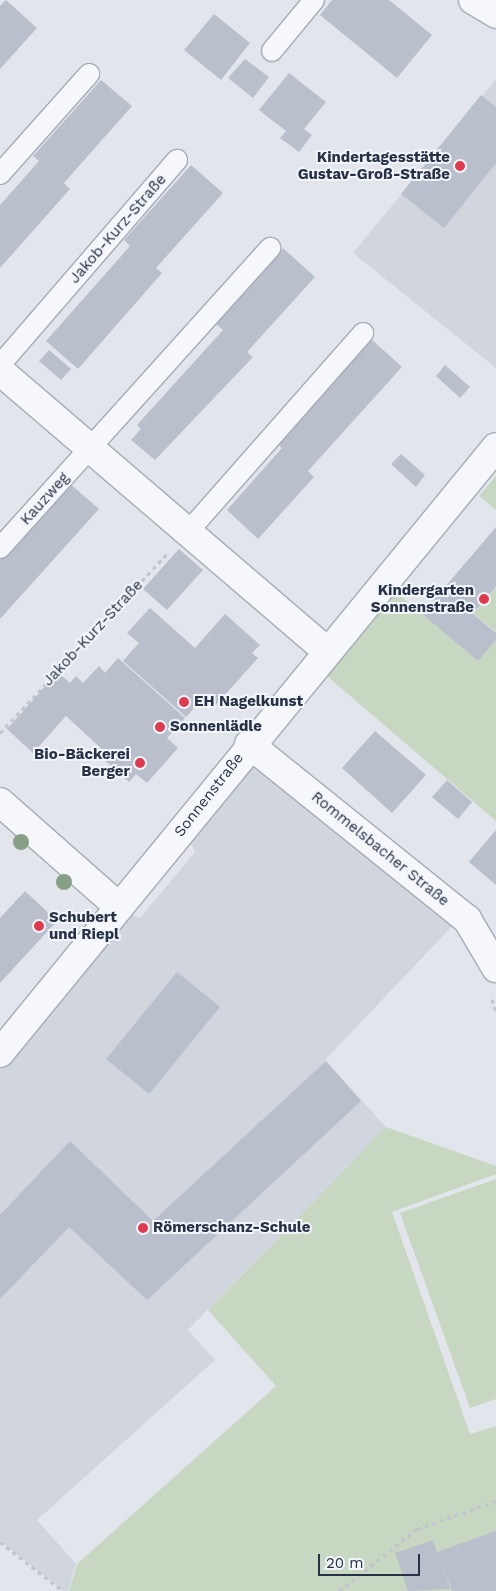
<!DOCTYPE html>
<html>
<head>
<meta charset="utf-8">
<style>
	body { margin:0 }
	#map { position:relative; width:496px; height:1591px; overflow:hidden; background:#e2e6ec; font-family:"Work Sans",sans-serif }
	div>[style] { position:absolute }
	.built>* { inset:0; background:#d0d5de }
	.green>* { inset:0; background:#c7d7c2 }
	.building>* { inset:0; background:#b9bfcb }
	.path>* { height:3px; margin-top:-1.5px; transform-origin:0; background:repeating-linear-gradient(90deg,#c0c4cb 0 4px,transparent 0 8px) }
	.roads { filter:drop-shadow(1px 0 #a6acb7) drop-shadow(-1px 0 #a6acb7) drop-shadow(0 1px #a6acb7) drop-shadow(0 -1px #a6acb7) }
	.lane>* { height:20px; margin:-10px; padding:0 10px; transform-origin:10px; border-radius:10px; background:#f6f7fa }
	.street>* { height:28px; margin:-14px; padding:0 14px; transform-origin:14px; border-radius:14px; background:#f6f7fa }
	.trees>* { width:16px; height:16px; margin:-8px; border-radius:50%; background:#879e87 }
	.dots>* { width:14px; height:14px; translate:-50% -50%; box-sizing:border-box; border:2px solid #f2f5f9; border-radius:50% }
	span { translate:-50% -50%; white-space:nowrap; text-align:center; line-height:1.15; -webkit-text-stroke:4px #f2f5f9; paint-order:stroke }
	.poi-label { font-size:15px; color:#283246; font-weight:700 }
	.right { translate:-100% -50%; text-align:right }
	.left { translate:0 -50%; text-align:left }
	.street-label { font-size:15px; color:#283246 }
	.scale { position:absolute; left:318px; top:1554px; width:102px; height:22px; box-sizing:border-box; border:2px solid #283246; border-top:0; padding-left:6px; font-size:15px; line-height:18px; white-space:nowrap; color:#283246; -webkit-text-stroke:4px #f2f5f9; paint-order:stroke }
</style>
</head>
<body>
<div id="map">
	<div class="built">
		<div style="clip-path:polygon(496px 79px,496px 368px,353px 253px)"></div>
		<div style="clip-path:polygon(252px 753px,458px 920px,325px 1060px,386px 1127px,188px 1330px,215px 1360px,37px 1520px,76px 1564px,68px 1591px,63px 1591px,0 1541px,0 1061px,122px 911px,140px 918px,195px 852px,186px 834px)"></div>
	</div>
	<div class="green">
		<div style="clip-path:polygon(496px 476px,496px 510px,479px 496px)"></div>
		<div style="clip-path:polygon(496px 588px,496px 632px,474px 614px)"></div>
		<div style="clip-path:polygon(397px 593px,478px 661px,496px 640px,496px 821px,327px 676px)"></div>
		<div style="clip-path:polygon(386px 1127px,496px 1166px,496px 1174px,392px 1212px,470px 1434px,496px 1426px,496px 1591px,69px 1591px,77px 1564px,276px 1386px,208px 1310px)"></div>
		<div style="clip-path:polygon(496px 1179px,496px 1399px,470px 1408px,400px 1213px)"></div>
	</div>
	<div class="building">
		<div style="clip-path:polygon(6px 0,37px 28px,0 69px,0 6px)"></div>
		<div style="clip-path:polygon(332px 0,389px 0,432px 35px,397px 78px,320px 15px)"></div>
		<div style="clip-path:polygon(214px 14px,250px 43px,221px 80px,184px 50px)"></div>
		<div style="clip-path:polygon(245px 59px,269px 77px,253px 98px,228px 78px)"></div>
		<div style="clip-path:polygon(289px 73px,326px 102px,304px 129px,312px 135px,299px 152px,280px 138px,286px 131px,259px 110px)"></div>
		<div style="clip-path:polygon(101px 80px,132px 106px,64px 183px,70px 189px,0 268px,0 205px,39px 161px,33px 156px)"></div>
		<div style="clip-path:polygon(481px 95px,496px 107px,496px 163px,444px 228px,401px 194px)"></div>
		<div style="clip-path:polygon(191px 165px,223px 193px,156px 268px,162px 273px,78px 369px,46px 341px,130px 246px,124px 240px)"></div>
		<div style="clip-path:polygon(283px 248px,315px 277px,247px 352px,253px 357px,155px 460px,131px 440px,141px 429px,137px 425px,223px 330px,216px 324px)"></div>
		<div style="clip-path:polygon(370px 338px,402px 367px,308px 471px,314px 477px,258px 539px,227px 510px,282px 448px,276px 443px)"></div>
		<div style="clip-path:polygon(49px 350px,71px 369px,61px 380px,39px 361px)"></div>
		<div style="clip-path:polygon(445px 365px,470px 387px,460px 398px,436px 376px)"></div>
		<div style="clip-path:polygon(401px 454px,425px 475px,416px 487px,391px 464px)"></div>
		<div style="clip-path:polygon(68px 482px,99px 509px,0 619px,0 558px)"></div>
		<div style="clip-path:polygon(496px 527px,496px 587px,473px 614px,496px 633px,496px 640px,478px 661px,422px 614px)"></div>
		<div style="clip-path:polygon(179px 549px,203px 570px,167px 610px,143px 589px)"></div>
		<div style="clip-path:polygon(150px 608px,195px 648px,225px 614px,260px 645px,252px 653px,258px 658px,214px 707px,204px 697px,186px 717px,123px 661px,139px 643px,127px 633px)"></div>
		<div style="clip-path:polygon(118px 658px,185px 718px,167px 738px,178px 748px,147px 783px,136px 774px,129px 782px,99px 755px,103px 750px,66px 716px,33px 753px,7px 729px,58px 672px,70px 683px,76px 676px,83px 683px,99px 666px,105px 673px)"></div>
		<div style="clip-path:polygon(375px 731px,426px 775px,392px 813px,342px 768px)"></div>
		<div style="clip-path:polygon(447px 780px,472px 802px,458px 819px,432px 797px)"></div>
		<div style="clip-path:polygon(496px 830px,496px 885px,469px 862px)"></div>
		<div style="clip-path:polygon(25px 891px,57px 921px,0 983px,0 918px)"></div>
		<div style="clip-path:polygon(177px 972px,220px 1007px,149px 1094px,106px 1059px)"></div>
		<div style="clip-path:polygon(326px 1061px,361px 1101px,147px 1300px,69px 1227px,0 1299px,0 1215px,70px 1141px,153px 1221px)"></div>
		<div style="clip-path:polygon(496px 1531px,496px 1591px,452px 1591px,442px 1564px,450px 1589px,408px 1591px,395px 1553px,433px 1540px,437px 1552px)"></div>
	</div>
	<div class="path">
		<div style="left:0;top:733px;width:245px;rotate:-47deg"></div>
		<div style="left:492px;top:999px;width:15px;rotate:74deg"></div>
		<div style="left:0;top:1542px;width:80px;rotate:37.9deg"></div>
		<div style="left:339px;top:1591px;width:100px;rotate:-38.5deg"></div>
		<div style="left:417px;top:1529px;width:84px;rotate:-19.5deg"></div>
	</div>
	<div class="roads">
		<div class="lane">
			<div style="left:272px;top:51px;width:66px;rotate:-50.5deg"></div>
			<div style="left:0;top:174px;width:134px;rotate:-48.3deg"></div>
			<div style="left:0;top:365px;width:271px;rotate:-49.2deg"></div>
			<div style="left:186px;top:534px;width:268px;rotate:-48.6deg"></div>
			<div style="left:0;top:548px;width:404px;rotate:-48deg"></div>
		</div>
		<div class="street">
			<div style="left:473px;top:0;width:27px;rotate:31deg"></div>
			<div style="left:0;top:371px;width:429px;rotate:40.6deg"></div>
			<div style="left:249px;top:744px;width:280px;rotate:38.8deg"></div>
			<div style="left:467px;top:919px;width:57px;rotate:59.4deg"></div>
			<div style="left:0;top:802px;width:159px;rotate:41.4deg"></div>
			<div style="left:0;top:1053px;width:783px;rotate:-50.7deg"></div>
		</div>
	</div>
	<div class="trees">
		<div style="left:21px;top:842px"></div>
		<div style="left:64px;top:882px"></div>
	</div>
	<div class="dots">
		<div style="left:460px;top:166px;background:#dd3b50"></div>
		<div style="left:484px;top:599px;background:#dd3b50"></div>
		<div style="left:184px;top:702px;background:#dd3b50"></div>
		<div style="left:160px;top:727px;background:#dd3b50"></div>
		<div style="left:140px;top:763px;background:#dd3b50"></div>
		<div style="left:39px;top:926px;background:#dd3b50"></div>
		<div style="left:143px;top:1228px;background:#dd3b50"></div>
	</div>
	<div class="poi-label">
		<span class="right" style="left:450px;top:166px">Kindertagesstätte<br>Gustav-Groß-Straße</span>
		<span class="right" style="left:474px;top:599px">Kindergarten<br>Sonnenstraße</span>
		<span class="left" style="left:194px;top:702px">EH Nagelkunst</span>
		<span class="left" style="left:170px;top:727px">Sonnenlädle</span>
		<span class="right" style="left:130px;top:763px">Bio-Bäckerei<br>Berger</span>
		<span class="left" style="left:49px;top:926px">Schubert<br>und Riepl</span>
		<span class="left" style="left:153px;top:1228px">Römerschanz-Schule</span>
	</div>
	<div class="street-label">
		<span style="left:118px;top:229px;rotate:-49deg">Jakob-Kurz-Straße</span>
		<span style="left:45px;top:499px;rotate:-48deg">Kauzweg</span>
		<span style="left:93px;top:633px;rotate:-47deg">Jakob-Kurz-Straße</span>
		<span style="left:209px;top:795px;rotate:-52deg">Sonnenstraße</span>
		<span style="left:380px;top:849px;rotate:39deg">Rommelsbacher Straße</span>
	</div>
	<div class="scale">20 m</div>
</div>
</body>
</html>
